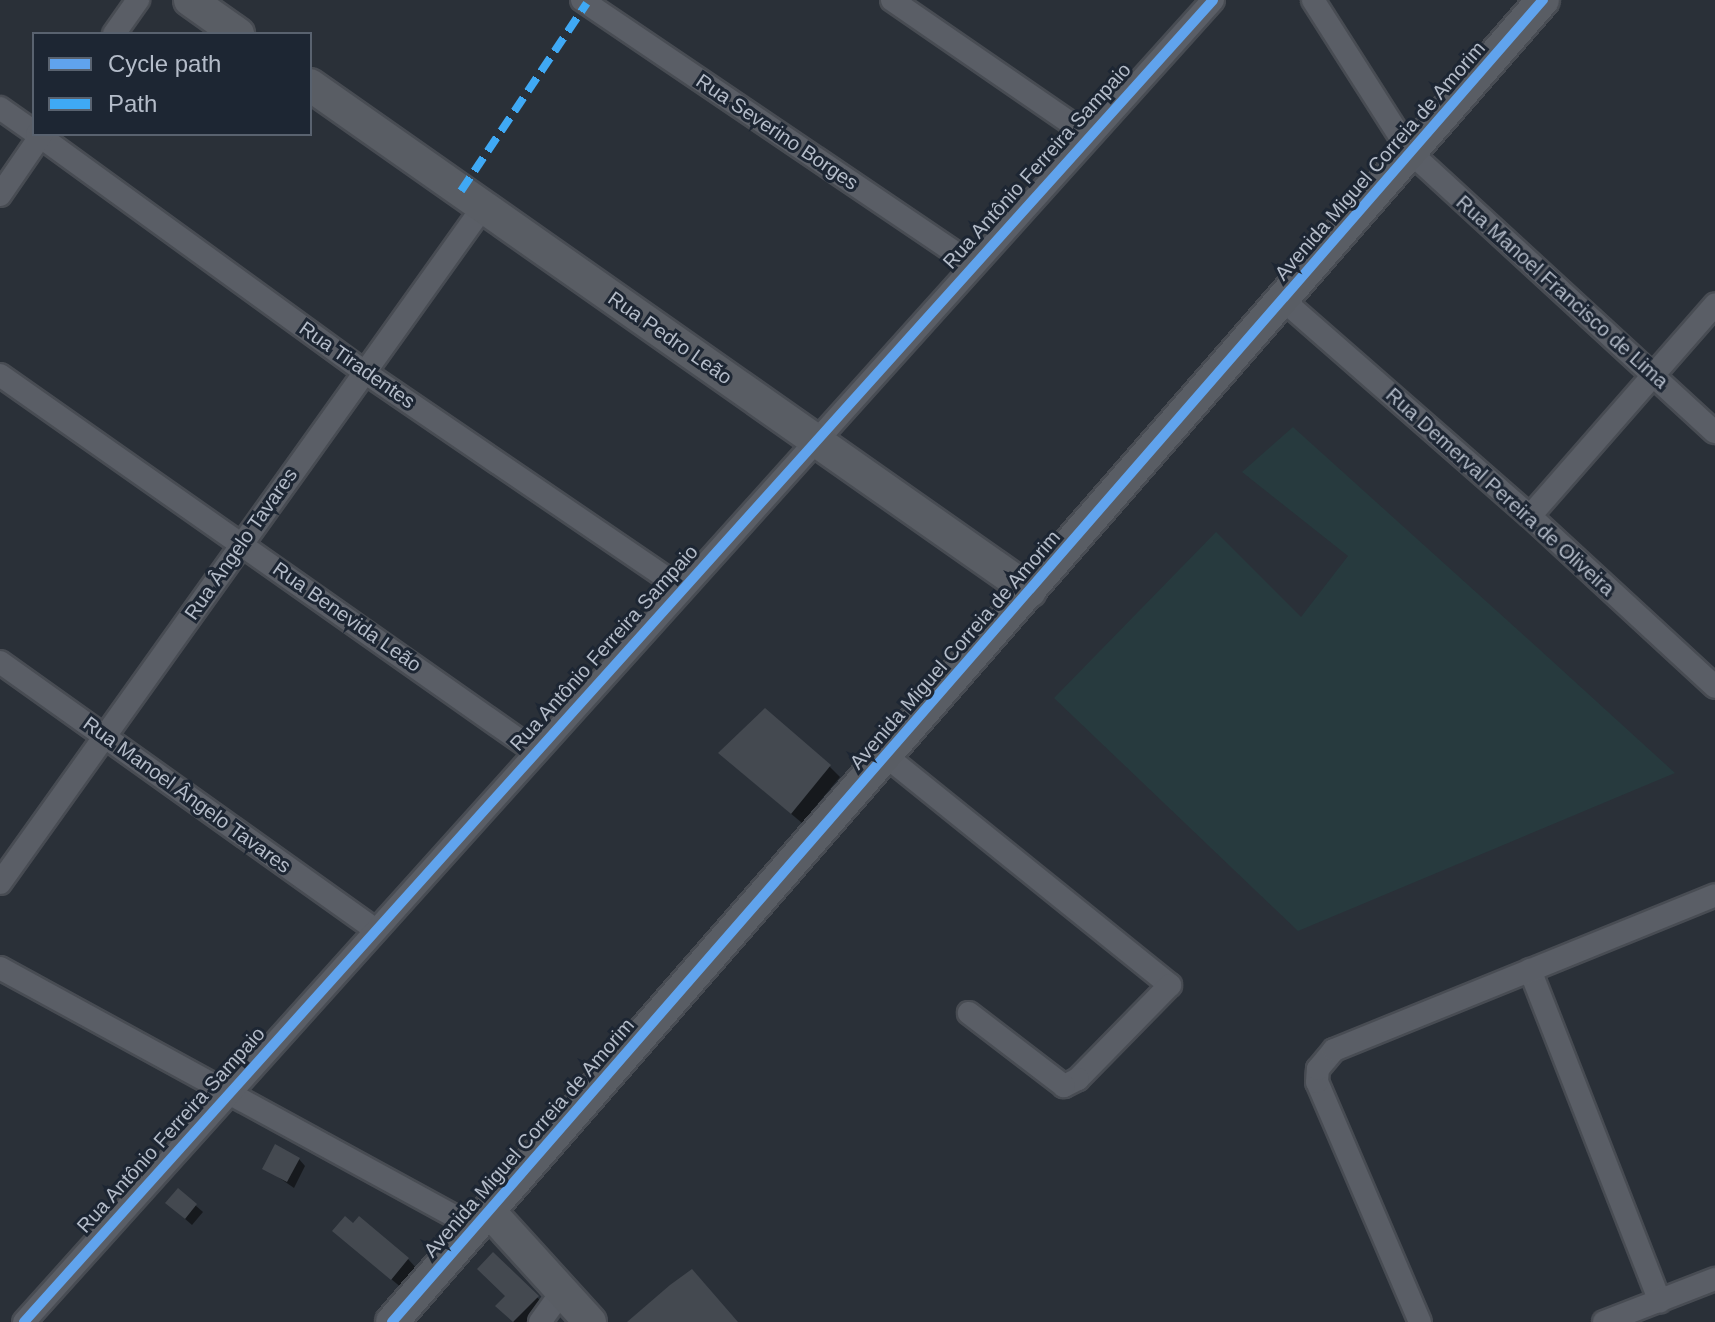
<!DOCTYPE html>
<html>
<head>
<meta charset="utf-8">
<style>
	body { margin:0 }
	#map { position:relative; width:1715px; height:1322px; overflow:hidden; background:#2a3038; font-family:Arial,sans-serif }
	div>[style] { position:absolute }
	.green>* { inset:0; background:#273a3e }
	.shadow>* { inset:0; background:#0007 }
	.building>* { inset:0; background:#444950 }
	.roads { filter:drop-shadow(2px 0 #484c53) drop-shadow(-2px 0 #484c53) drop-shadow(0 2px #484c53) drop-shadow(0 -2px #484c53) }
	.street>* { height:22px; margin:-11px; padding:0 11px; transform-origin:11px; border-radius:11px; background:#5a5e66 }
	.secondary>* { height:32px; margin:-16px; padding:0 16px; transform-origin:16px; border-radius:16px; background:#595d64 }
	.quiet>* { height:8px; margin-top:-4px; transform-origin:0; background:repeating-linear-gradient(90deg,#3fa9f5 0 16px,transparent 0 24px) }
	.cycleway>* { height:10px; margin:-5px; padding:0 5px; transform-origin:5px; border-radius:5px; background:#60a3ed }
	span { translate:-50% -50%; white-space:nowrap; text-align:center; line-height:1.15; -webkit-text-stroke:6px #1d2633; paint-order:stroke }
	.street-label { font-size:20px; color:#b4bcc9 }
	.legend { position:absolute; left:32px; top:32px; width:280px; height:104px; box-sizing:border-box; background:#1d2633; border:2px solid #59626f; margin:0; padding:10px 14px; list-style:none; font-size:24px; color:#b4bcc9 }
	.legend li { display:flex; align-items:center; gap:16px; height:40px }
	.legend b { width:40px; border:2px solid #59626f }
</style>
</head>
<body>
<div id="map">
	<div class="green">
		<div style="clip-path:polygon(1293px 427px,1539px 649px,1675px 773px,1298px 931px,1054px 698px,1216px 532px,1301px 617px,1348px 556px,1242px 472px)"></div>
	</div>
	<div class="shadow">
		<div style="clip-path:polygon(731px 763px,829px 766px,840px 777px,802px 823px)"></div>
		<div style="clip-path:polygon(299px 1159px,305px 1166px,294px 1188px,265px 1168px)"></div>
		<div style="clip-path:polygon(179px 1191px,203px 1212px,192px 1225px,175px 1210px)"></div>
		<div style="clip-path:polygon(346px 1241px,408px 1259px,418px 1270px,403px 1289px)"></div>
		<div style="clip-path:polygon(493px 1255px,544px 1304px,526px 1322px,514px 1322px,498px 1306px,508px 1296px)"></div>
	</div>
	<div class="building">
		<div style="clip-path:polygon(765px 708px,831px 765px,791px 814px,718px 753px)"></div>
		<div style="clip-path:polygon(275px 1144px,300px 1158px,287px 1182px,262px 1169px)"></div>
		<div style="clip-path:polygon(178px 1188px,197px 1204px,185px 1219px,165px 1203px)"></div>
		<div style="clip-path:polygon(345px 1216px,353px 1223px,359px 1216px,409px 1258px,391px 1280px,332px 1231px)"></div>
		<div style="clip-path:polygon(493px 1252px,539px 1296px,513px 1322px,495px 1306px,505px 1296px,477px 1269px)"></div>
		<div style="clip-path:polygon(692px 1269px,738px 1322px,627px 1322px,670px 1285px)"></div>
	</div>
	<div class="roads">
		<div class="street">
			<div style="left:582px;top:0;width:471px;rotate:34.1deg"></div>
			<div style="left:892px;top:0;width:239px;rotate:34.6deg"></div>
			<div style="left:1313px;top:0;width:180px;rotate:57.5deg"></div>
			<div style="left:1410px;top:152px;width:414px;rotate:42.6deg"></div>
			<div style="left:114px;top:34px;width:42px;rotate:-54.8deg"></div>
			<div style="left:0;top:108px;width:42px;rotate:35.2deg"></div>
			<div style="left:37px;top:134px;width:403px;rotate:36deg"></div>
			<div style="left:363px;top:371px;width:386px;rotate:34.3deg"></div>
			<div style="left:0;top:195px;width:74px;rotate:-55.5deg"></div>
			<div style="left:1283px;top:300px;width:328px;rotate:41.2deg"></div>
			<div style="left:1530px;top:516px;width:252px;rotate:42.7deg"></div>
			<div style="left:0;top:375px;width:655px;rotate:35.12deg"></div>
			<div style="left:1530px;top:516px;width:281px;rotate:-48.8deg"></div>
			<div style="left:0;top:662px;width:460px;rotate:35.5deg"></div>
			<div style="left:886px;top:756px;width:365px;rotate:38.9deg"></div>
			<div style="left:1170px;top:985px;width:132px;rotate:134.4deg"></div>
			<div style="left:1078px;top:1079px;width:16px;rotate:153deg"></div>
			<div style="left:1064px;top:1086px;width:120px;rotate:-142.5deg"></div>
			<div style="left:0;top:883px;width:831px;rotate:-54.45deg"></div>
			<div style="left:0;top:968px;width:540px;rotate:28.65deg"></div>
			<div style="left:1530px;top:970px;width:356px;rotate:68.6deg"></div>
			<div style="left:24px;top:1322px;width:1778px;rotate:-48.03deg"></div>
			<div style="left:540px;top:1322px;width:37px;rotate:-54deg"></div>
			<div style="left:1420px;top:1322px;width:261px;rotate:-113.2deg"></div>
			<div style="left:1317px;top:1082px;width:13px;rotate:-86deg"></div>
			<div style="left:1318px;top:1069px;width:25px;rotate:-50deg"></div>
			<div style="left:1334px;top:1050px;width:411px;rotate:-22.1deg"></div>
			<div style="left:1604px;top:1322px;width:119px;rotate:-21.2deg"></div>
		</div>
		<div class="secondary">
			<div style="left:190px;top:0;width:59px;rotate:35.3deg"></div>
			<div style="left:310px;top:85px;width:880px;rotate:35.1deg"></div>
			<div style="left:489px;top:1211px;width:150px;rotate:47.7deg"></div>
			<div style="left:392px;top:1322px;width:1753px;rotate:-48.96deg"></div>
		</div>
	</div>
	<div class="quiet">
		<div style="left:461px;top:191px;width:226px;rotate:-56.2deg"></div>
	</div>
	<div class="cycleway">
		<div style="left:24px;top:1322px;width:1778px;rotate:-48.03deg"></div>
		<div style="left:392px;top:1322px;width:1753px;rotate:-48.96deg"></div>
	</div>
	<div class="street-label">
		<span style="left:777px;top:132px;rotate:34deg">Rua Severino Borges</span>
		<span style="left:1380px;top:161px;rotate:-49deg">Avenida Miguel Correia de Amorim</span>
		<span style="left:1037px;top:166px;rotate:-48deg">Rua Antônio Ferreira Sampaio</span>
		<span style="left:1562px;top:292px;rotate:42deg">Rua Manoel Francisco de Lima</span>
		<span style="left:670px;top:338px;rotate:35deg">Rua Pedro Leão</span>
		<span style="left:357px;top:365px;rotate:35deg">Rua Tiradentes</span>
		<span style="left:1500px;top:492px;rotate:42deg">Rua Demerval Pereira de Oliveira</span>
		<span style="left:241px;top:544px;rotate:-55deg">Rua Ângelo Tavares</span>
		<span style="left:347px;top:617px;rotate:35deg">Rua Benevida Leão</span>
		<span style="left:604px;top:648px;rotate:-48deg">Rua Antônio Ferreira Sampaio</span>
		<span style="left:955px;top:650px;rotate:-49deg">Avenida Miguel Correia de Amorim</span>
		<span style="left:187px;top:795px;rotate:36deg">Rua Manoel Ângelo Tavares</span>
		<span style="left:171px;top:1130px;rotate:-48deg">Rua Antônio Ferreira Sampaio</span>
		<span style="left:529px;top:1138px;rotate:-49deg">Avenida Miguel Correia de Amorim</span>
	</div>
	<ul class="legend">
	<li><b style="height:10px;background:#60a3ed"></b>Cycle path</li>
	<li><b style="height:10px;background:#3fa9f5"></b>Path</li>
	</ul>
</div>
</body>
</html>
